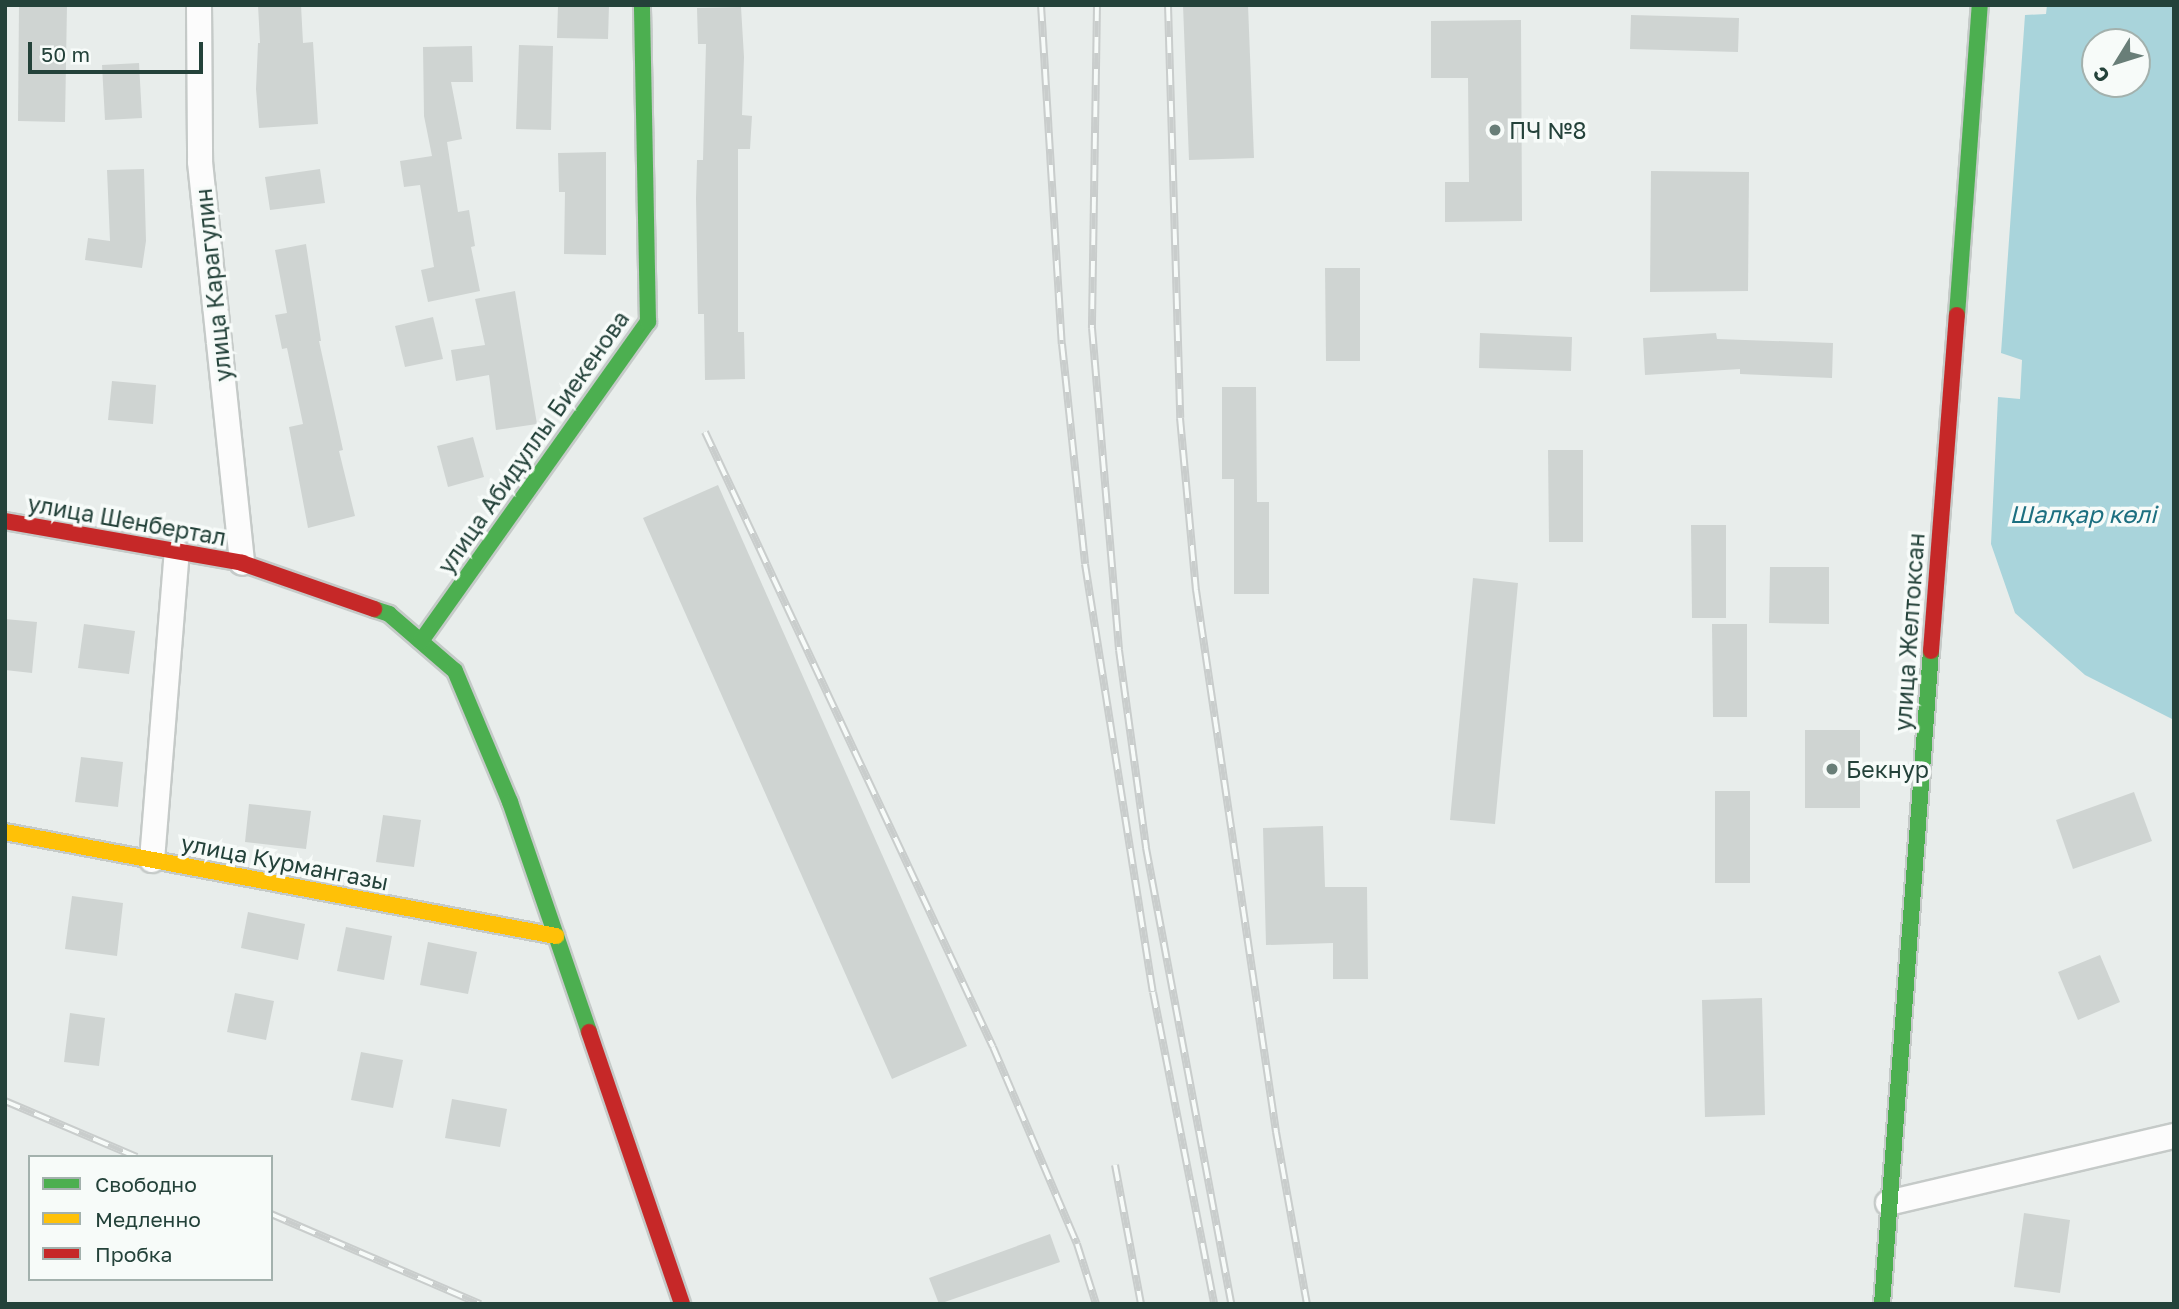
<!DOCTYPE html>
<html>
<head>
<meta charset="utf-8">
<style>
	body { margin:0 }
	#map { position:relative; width:2179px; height:1309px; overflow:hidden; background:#e8edeb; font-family:"Golos Text",sans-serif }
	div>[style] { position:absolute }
	.water>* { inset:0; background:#a9d4db }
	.building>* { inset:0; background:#cfd4d2 }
	.roads { filter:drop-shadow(2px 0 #c5cac8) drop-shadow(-2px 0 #c5cac8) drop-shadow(0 2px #c5cac8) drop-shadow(0 -2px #c5cac8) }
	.street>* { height:24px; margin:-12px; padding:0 12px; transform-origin:12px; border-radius:12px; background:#fcfcfc }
	.fast>* { height:16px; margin:-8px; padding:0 8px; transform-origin:8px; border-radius:8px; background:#4caf50 }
	.slow>* { height:16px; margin:-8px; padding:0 8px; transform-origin:8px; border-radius:8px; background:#ffc107 }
	.jam>* { height:16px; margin:-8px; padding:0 8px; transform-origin:8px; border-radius:8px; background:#c62828 }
	.rail>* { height:8px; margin-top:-4px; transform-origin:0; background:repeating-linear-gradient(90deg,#f7fbf9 0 16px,#c9cdcc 0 32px); box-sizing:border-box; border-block:2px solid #c9cdcc }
	.dots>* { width:19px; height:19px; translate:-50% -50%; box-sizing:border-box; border:4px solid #f7fbf9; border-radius:50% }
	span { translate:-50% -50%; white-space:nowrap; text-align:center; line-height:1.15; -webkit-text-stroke:7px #f7fbf9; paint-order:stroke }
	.poi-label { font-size:23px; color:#24423a }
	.left { translate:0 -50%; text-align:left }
	.street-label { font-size:23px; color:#24423a }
	.water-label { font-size:24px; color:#1c6f80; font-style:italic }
	.frame { position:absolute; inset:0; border:7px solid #24423a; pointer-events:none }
	.legend { position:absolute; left:28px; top:1155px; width:245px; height:126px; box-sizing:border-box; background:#f7fbf9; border:2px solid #a3b1ad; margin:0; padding:9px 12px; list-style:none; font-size:21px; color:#24423a }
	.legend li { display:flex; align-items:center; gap:14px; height:35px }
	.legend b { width:35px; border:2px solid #a3b1ad }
	.north { position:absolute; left:2081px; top:28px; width:70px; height:70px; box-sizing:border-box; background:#f7fbf9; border:2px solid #a3b1ad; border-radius:50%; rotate:232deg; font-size:19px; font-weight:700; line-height:28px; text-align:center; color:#24423a }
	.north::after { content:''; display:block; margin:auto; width:24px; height:32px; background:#697e78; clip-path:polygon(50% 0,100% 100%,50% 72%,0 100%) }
	.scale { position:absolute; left:28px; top:42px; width:175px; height:32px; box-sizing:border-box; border:4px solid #24423a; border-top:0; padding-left:9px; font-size:21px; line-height:24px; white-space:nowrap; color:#24423a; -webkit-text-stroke:5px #f7fbf9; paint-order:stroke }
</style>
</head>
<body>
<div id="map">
	<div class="water">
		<div style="clip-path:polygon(evenodd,2047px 5px,2174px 5px,2174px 720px,2085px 675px,2015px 613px,1991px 544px,1998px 397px,2020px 399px,2022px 360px,2001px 353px,2025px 15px,2046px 14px,2047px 5px,2095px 42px,2137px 42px,2137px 84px,2095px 84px,2095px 42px)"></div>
	</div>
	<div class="building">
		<div style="clip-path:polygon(19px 5px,67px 5px,65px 122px,18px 121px)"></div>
		<div style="clip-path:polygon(258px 5px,301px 5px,303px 43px,313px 42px,318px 124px,259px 128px,256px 89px,258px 43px,260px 43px)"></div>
		<div style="clip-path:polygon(558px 5px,609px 5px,608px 39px,557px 38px)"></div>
		<div style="clip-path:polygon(1183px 5px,1248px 5px,1254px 158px,1189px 160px)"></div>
		<div style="clip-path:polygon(741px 7px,744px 57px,742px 115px,752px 116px,750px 149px,738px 149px,738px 332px,744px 332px,745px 379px,705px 380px,704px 314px,698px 314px,696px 198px,697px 160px,703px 160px,706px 44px,698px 44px,697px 8px)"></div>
		<div style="clip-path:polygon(1631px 15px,1739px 18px,1738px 52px,1630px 49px)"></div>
		<div style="clip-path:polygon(1521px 20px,1522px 221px,1445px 222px,1445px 182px,1469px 182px,1468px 78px,1431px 78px,1431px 21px)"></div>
		<div style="clip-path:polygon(519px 45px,553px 46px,551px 130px,516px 129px)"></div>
		<div style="clip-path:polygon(472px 46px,473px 82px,451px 82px,462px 139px,447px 142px,458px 212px,469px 210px,475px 246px,471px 247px,480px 291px,428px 302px,421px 270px,434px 267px,420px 185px,404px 187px,400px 161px,432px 156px,424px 116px,423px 47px)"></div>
		<div style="clip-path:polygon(139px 63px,142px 118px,105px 120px,102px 65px)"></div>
		<div style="clip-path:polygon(606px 152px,606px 255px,564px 254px,565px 192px,559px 192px,558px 153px)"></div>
		<div style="clip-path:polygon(144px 169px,146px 241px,142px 268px,85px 260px,88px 238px,110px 241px,107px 170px)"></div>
		<div style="clip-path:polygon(320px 169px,325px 203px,270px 210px,265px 177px)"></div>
		<div style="clip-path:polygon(1651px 171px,1749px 172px,1748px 291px,1650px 292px)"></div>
		<div style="clip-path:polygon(306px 244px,321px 341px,319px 341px,343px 450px,339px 451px,355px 516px,308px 528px,289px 427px,303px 424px,287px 348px,282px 349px,275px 315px,287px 313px,275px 250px)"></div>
		<div style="clip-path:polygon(1325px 268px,1360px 268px,1360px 361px,1326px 361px)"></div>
		<div style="clip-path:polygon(515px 291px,537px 424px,496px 430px,489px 375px,456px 381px,451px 350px,485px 345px,475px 299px)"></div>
		<div style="clip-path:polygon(433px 317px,443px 359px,405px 367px,395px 326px)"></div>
		<div style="clip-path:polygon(1480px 333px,1572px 337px,1571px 371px,1479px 368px)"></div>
		<div style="clip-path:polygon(1716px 333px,1717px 339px,1833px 343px,1832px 378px,1740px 374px,1740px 369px,1645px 375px,1643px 338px)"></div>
		<div style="clip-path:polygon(112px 381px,156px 385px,153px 424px,108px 420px)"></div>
		<div style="clip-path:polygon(1222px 387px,1256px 387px,1257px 502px,1269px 502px,1269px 594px,1234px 594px,1234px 479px,1222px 479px)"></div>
		<div style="clip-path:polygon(473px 437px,484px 477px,448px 487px,437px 446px)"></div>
		<div style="clip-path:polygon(1548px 450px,1583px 450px,1583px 542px,1549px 542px)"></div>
		<div style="clip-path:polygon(718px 485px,967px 1046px,892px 1079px,643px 518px)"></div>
		<div style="clip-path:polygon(1691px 525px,1726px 525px,1726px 618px,1692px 618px)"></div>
		<div style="clip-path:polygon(1770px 567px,1829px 567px,1829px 624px,1769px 623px)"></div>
		<div style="clip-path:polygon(1473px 578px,1518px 583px,1495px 824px,1450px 820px)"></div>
		<div style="clip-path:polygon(5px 619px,37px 622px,32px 673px,5px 670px)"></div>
		<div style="clip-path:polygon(84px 624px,135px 631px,129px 674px,78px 668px)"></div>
		<div style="clip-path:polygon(1712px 624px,1747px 624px,1747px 717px,1713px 717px)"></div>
		<div style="clip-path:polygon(1805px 730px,1860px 730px,1860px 808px,1805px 808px)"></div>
		<div style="clip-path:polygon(81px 757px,123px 762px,118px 807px,75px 802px)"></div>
		<div style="clip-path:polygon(1715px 791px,1750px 791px,1750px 883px,1715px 883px)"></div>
		<div style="clip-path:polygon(2134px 792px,2152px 841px,2073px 869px,2056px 820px)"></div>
		<div style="clip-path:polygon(249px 804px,311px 811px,306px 849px,245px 842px)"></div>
		<div style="clip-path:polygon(383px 815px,421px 820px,414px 867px,376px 862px)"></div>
		<div style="clip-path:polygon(1323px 826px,1325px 887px,1367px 887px,1368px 979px,1333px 979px,1333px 943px,1266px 945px,1263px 828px)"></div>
		<div style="clip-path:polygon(72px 896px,123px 903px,117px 956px,65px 949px)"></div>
		<div style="clip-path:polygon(248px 912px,305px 924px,298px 960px,241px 948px)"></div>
		<div style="clip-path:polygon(346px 927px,392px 936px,384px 980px,337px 971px)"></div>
		<div style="clip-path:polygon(428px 942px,477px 952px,468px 994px,420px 985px)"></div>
		<div style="clip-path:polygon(2100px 955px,2120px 1002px,2078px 1020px,2058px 972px)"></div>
		<div style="clip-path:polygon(235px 993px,274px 1001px,266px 1040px,227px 1032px)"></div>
		<div style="clip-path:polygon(1762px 998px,1765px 1115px,1705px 1117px,1702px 1000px)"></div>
		<div style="clip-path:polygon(70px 1013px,105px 1018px,99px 1066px,64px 1062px)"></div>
		<div style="clip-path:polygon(361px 1052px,403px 1060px,393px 1108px,351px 1100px)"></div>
		<div style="clip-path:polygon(452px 1099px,507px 1109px,500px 1147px,445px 1138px)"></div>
		<div style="clip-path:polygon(2024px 1213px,2070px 1220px,2060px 1293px,2014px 1287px)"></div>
		<div style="clip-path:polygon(1050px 1234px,1060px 1262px,939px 1304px,929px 1278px)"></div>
	</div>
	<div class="roads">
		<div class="street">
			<div style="left:199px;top:5px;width:157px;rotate:89.6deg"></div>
			<div style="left:200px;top:162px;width:403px;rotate:84deg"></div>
			<div style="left:152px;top:860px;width:309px;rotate:-85.4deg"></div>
			<div style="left:1888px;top:1203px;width:294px;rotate:-13.2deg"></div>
		</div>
		<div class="fast">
			<div style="left:1957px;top:315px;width:311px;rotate:-85.8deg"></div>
			<div style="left:374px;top:609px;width:16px;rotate:18deg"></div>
			<div style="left:389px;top:614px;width:87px;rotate:40.8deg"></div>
			<div style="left:455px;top:671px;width:142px;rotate:67.2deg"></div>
			<div style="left:510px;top:802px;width:243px;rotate:71deg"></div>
			<div style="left:421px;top:641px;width:392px;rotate:-54.6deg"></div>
			<div style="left:648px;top:322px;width:317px;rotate:-91.1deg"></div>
			<div style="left:1882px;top:1304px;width:655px;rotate:-85.71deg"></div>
		</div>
		<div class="slow">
			<div style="left:5px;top:832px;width:561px;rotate:10.69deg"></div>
		</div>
		<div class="jam">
			<div style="left:5px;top:521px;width:241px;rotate:10deg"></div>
			<div style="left:242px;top:563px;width:140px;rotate:19.2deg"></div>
			<div style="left:1931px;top:651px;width:337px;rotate:-85.6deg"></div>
			<div style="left:589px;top:1032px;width:287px;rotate:71.1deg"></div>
		</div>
	</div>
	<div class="rail">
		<div style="left:1041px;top:5px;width:340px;rotate:86.5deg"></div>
		<div style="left:1062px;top:344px;width:221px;rotate:84deg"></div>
		<div style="left:1085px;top:564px;width:433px;rotate:81deg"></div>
		<div style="left:1153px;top:992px;width:318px;rotate:78.9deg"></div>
		<div style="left:1097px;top:5px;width:323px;rotate:90.9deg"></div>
		<div style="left:1092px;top:328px;width:323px;rotate:85.2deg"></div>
		<div style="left:1119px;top:650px;width:200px;rotate:82.2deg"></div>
		<div style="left:1146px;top:848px;width:464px;rotate:79.4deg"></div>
		<div style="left:1168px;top:5px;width:413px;rotate:88.3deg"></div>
		<div style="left:1180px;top:418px;width:173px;rotate:84.7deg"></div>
		<div style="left:1196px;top:590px;width:548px;rotate:81.6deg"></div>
		<div style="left:1276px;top:1132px;width:175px;rotate:79.8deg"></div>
		<div style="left:705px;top:432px;width:679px;rotate:64.91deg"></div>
		<div style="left:993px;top:1047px;width:214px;rotate:66.9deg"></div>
		<div style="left:1077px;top:1244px;width:63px;rotate:72.4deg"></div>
		<div style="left:5px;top:1101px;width:143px;rotate:23deg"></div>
		<div style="left:1115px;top:1165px;width:141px;rotate:79.4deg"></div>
		<div style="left:271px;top:1214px;width:228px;rotate:23.3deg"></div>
	</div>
	<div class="dots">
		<div style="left:1495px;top:130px;background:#697e78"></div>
		<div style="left:1832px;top:769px;background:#697e78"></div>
	</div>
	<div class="poi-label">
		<span class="left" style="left:1509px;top:130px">ПЧ №8</span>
		<span class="left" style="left:1846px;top:769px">Бекнур</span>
	</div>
	<div class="street-label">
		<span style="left:213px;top:285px;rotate:-96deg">улица Карагулин</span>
		<span style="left:533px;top:442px;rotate:-55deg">улица Абидуллы Биекенова</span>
		<span style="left:127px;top:520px;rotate:10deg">улица Шенбертал</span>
		<span style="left:1909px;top:632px;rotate:-86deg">улица Желтоксан</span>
		<span style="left:285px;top:862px;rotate:11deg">улица Курмангазы</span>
	</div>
	<div class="water-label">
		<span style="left:2083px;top:514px">Шалқар көлі</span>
	</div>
	<div class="frame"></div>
	<ul class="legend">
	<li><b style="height:9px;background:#4caf50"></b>Свободно</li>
	<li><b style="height:9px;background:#ffc107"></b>Медленно</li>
	<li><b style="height:9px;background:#c62828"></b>Пробка</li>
	</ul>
	<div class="north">С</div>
	<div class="scale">50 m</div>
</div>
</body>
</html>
